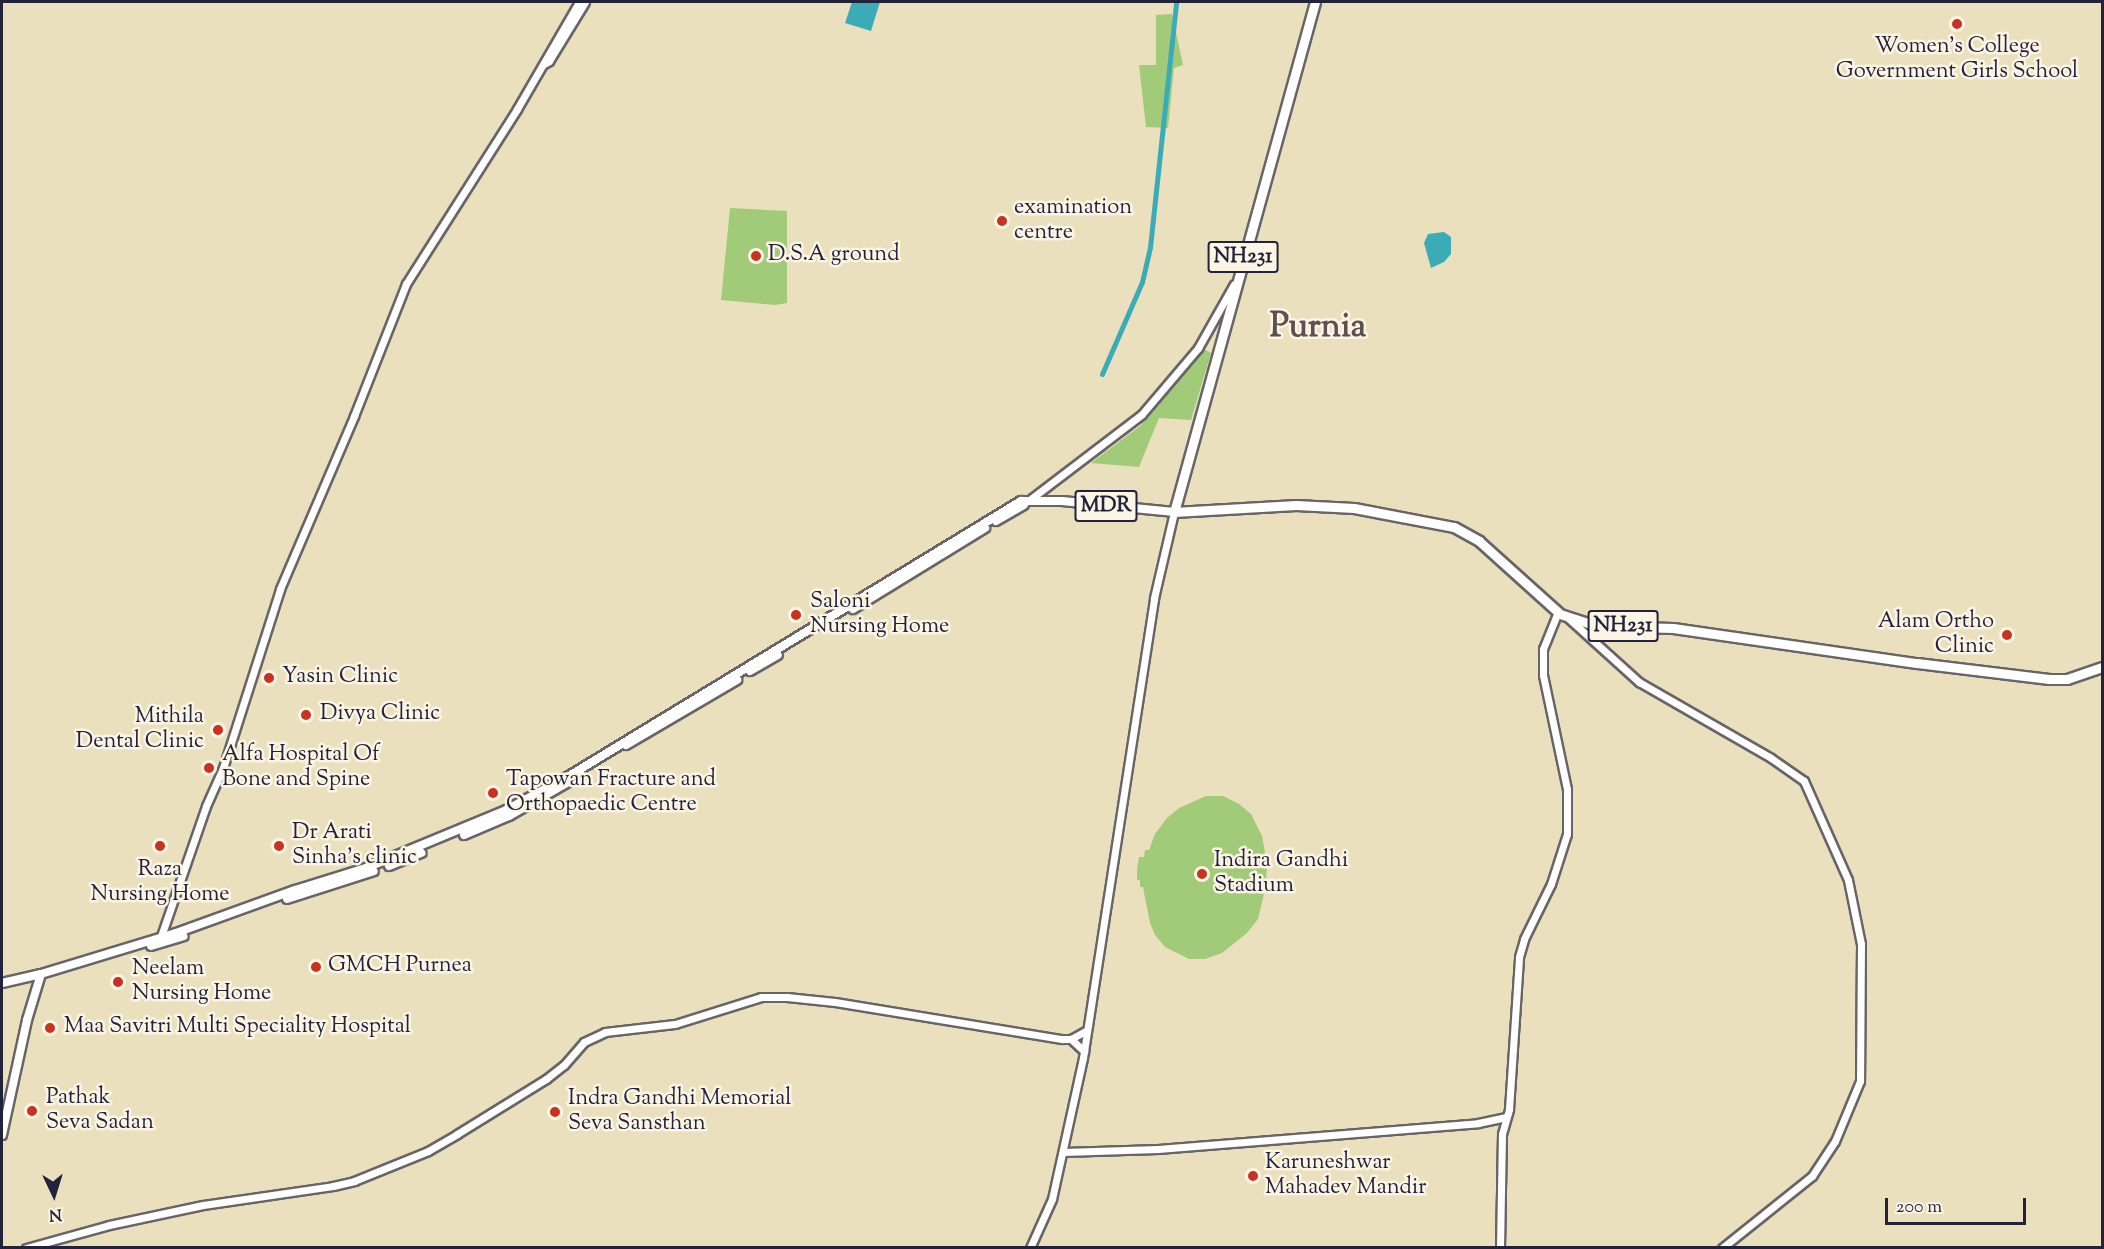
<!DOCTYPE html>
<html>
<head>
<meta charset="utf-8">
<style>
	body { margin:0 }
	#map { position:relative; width:2104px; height:1249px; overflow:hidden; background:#eae0bd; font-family:"Sorts Mill Goudy",serif }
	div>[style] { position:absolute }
	.green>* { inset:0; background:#a1cb78 }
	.water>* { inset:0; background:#3bacb7 }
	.canal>* { height:5px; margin:-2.5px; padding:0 2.5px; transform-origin:2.5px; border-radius:2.5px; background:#3bacb7 }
	.roads { filter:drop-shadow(2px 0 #686468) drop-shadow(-2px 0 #686468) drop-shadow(0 2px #686468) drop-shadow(0 -2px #686468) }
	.tertiary>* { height:7px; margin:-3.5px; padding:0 3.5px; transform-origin:3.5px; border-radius:3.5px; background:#fff }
	.primary>* { height:8px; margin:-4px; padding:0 4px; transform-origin:4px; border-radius:4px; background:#fff }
	.trunk>* { height:9px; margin:-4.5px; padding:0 4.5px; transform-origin:4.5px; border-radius:4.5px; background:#fff }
	.dots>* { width:16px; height:16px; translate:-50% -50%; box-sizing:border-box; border:3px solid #fcf5e5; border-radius:50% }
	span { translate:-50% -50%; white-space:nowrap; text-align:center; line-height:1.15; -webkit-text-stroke:5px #fcf5e5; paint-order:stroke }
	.shield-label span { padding:2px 4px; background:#fcf5e5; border:2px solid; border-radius:4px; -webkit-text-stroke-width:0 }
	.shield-label { font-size:21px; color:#22223b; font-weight:700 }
	.poi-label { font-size:22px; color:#22223b }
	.left { translate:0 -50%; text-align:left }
	.right { translate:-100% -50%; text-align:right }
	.town-label { font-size:34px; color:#5f5050; font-weight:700 }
	.frame { position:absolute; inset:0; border:3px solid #22223b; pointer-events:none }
	.north { position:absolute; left:24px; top:1165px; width:60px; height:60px; -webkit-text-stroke:4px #fcf5e5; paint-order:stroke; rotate:176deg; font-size:16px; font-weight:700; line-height:24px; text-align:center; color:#22223b }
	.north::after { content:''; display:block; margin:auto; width:21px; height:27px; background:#22223b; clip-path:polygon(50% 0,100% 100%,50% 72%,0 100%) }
	.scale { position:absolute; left:1885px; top:1198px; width:141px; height:27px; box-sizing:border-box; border:3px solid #22223b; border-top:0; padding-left:8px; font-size:18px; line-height:21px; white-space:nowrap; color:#22223b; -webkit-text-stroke:4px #fcf5e5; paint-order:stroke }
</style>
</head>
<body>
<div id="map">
	<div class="green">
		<div style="clip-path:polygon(1172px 14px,1183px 65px,1174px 68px,1168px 128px,1146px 127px,1139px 65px,1156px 65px,1156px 15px)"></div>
		<div style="clip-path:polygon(730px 208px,787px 211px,787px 303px,775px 305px,721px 300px)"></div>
		<div style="clip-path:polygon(1204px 349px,1211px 353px,1191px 420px,1159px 418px,1139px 467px,1091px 463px,1140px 426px)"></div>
		<div style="clip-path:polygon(1206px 796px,1223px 796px,1239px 804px,1251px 814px,1262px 836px,1267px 863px,1266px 885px,1258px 919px,1247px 933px,1222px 953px,1205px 959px,1189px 959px,1165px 947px,1155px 935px,1150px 923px,1143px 887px,1140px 887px,1140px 880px,1137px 880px,1137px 869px,1139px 857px,1144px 857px,1145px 850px,1149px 850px,1155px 834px,1166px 819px,1179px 808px)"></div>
	</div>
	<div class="water">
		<div style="clip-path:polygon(852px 2px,880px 2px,871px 31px,845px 23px)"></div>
		<div style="clip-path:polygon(1444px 232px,1451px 237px,1451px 254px,1444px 262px,1431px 268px,1424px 243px,1428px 234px)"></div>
	</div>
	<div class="canal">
		<div style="left:1102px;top:374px;width:100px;rotate:-66.5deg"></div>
		<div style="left:1142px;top:282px;width:36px;rotate:-77deg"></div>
		<div style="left:1150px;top:247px;width:246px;rotate:-83.9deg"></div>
	</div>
	<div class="roads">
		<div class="tertiary">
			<div style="left:544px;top:64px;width:6px;rotate:-31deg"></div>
			<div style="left:549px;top:61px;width:69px;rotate:-58.6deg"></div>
			<div style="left:1028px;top:501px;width:143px;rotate:-37.3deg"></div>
			<div style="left:1142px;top:414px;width:87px;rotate:-49.7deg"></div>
			<div style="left:1198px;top:348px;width:73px;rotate:-60.6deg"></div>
			<div style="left:1567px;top:617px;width:97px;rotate:42.1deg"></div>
			<div style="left:1639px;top:682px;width:152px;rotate:29.9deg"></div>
			<div style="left:1771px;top:758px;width:40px;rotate:34.9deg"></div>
			<div style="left:1804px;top:781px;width:108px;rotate:66deg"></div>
			<div style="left:1848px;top:880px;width:65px;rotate:78.5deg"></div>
			<div style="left:1861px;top:944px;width:137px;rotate:90.4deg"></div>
			<div style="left:1860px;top:1081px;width:65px;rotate:112.6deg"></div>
			<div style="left:1835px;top:1141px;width:42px;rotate:123.3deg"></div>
			<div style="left:1812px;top:1176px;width:115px;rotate:141.3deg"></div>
			<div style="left:159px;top:942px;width:144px;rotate:-70.9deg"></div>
			<div style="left:206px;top:806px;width:42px;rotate:-65.9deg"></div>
			<div style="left:223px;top:768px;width:188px;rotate:-72.3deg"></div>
			<div style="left:280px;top:589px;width:188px;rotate:-66.8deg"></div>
			<div style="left:354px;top:416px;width:142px;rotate:-68.5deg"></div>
			<div style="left:406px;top:284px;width:207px;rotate:-57.6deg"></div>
			<div style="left:517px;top:109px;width:124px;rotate:-59.9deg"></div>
			<div style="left:1071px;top:1039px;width:18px;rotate:43deg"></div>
			<div style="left:1063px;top:1152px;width:95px;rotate:-1.8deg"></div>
			<div style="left:1158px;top:1149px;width:321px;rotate:-4.6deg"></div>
			<div style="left:1478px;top:1123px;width:29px;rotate:-12deg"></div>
			<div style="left:26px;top:1248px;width:86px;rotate:-15.5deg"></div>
			<div style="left:109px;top:1225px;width:96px;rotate:-12deg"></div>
			<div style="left:203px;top:1205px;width:131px;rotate:-8.3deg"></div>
			<div style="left:333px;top:1186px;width:22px;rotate:-13deg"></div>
			<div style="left:354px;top:1181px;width:80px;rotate:-22.1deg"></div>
			<div style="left:428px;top:1151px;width:34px;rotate:-30deg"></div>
			<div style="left:457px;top:1134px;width:105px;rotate:-31.7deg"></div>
			<div style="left:546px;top:1079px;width:23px;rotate:-38deg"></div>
			<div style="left:564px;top:1065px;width:30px;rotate:-49deg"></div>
			<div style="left:584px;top:1042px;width:23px;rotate:-25deg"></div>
			<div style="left:605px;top:1032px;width:70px;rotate:-6.5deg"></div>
			<div style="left:675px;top:1024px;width:90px;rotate:-17.4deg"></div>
			<div style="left:761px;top:997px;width:26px"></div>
			<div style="left:787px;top:997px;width:48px;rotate:5.9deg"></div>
			<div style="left:835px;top:1002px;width:230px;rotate:9.3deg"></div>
			<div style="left:1062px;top:1039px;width:9px"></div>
			<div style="left:1071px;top:1039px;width:18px;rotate:-29deg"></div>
			<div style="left:1030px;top:1248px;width:54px;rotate:-65.8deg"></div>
			<div style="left:1052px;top:1199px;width:144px;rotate:-77.6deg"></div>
			<div style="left:1083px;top:1058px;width:465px;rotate:-81.2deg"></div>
			<div style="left:1154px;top:598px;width:88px;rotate:-76.9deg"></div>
			<div style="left:1500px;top:1248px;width:114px;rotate:-89deg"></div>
			<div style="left:1502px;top:1134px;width:26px;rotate:-74deg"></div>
			<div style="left:1509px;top:1109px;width:152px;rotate:-86.2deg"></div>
			<div style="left:1519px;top:957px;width:19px;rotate:-74deg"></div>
			<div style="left:1524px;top:939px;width:61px;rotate:-63.9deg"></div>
			<div style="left:1551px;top:884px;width:52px;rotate:-72.3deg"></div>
			<div style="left:1567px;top:834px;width:45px;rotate:-90deg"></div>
			<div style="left:1567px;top:789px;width:116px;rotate:-101.9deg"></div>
			<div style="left:1543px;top:675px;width:26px;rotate:-90deg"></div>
			<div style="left:1543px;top:649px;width:40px;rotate:-68deg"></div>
		</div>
		<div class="primary">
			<div style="left:996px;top:521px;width:32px;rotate:-30deg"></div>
			<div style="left:853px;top:609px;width:155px;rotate:-31.5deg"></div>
			<div style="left:750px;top:671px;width:32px;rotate:-30deg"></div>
			<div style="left:626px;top:745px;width:129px;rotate:-30.4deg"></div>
			<div style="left:464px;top:835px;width:49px;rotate:-22.9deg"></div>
			<div style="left:509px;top:816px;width:83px;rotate:-29.7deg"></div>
			<div style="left:389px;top:866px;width:35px;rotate:-22deg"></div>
			<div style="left:287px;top:899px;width:91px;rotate:-17.8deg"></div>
			<div style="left:151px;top:946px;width:34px;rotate:-17deg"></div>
			<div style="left:2px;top:983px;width:40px;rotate:-13deg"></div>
			<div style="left:41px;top:974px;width:141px;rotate:-16.9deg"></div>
			<div style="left:176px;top:933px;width:127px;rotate:-19.9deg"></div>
			<div style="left:295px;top:890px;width:74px;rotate:-17.2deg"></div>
			<div style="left:366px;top:868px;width:152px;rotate:-22.5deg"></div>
			<div style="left:506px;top:810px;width:72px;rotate:-28.4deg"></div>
			<div style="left:569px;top:776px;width:529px;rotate:-31.32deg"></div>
			<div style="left:1021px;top:501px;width:41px"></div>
			<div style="left:1062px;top:501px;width:113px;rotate:5.6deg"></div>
			<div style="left:2px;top:1135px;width:118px;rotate:-77.7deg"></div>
			<div style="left:27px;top:1020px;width:48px;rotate:-73.1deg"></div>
		</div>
		<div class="trunk">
			<div style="left:1315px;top:2px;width:529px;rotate:105.45deg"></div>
			<div style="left:1174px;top:512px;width:122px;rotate:-3.3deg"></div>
			<div style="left:1296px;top:505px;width:58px;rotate:3deg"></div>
			<div style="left:1354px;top:508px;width:102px;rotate:10.8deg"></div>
			<div style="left:1454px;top:527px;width:29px;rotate:29deg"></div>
			<div style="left:1479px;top:541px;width:109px;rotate:42deg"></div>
			<div style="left:1560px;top:614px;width:39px;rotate:18deg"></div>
			<div style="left:1597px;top:626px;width:76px;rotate:1.5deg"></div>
			<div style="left:1673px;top:628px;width:246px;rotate:8.2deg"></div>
			<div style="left:1917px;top:663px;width:133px;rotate:6.9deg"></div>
			<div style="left:2049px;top:679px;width:18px"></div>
			<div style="left:2067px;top:679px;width:37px;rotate:-19deg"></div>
		</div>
	</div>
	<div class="dots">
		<div style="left:1957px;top:24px;background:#c8321e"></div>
		<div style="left:1002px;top:221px;background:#c8321e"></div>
		<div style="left:756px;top:256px;background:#c8321e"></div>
		<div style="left:796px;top:615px;background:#c8321e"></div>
		<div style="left:2007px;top:635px;background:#c8321e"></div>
		<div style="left:269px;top:678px;background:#c8321e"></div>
		<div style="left:306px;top:715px;background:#c8321e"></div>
		<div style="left:218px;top:730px;background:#c8321e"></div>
		<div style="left:209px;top:768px;background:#c8321e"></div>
		<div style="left:493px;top:793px;background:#c8321e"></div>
		<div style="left:160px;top:846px;background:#c8321e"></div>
		<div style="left:279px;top:846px;background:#c8321e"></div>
		<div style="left:1202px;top:874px;background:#c8321e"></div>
		<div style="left:316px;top:967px;background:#c8321e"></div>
		<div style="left:118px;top:982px;background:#c8321e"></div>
		<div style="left:50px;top:1028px;background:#c8321e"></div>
		<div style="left:32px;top:1111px;background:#c8321e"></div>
		<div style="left:555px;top:1112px;background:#c8321e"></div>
		<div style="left:1253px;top:1176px;background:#c8321e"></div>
	</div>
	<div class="shield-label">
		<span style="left:1243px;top:257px">NH231</span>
		<span style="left:1106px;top:506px">MDR</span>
		<span style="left:1623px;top:626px">NH231</span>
	</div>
	<div class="poi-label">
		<span style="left:1957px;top:60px">Women's College<br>Government Girls School</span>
		<span class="left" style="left:1014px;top:221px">examination<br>centre</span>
		<span class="left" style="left:768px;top:256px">D.S.A ground</span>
		<span class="left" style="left:810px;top:615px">Saloni<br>Nursing Home</span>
		<span class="right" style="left:1994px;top:635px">Alam Ortho<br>Clinic</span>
		<span class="left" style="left:282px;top:678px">Yasin Clinic</span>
		<span class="left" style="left:320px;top:715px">Divya Clinic</span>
		<span class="right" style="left:204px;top:730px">Mithila<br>Dental Clinic</span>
		<span class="left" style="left:222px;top:768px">Alfa Hospital Of<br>Bone and Spine</span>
		<span class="left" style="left:506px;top:793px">Tapowan Fracture and<br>Orthopaedic Centre</span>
		<span class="left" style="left:292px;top:846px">Dr Arati<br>Sinha's clinic</span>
		<span class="left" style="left:1214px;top:874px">Indira Gandhi<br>Stadium</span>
		<span style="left:160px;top:883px">Raza<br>Nursing Home</span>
		<span class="left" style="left:328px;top:967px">GMCH Purnea</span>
		<span class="left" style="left:132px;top:982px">Neelam<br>Nursing Home</span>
		<span class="left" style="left:64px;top:1028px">Maa Savitri Multi Speciality Hospital</span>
		<span class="left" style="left:46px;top:1111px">Pathak<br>Seva Sadan</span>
		<span class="left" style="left:568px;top:1112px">Indra Gandhi Memorial<br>Seva Sansthan</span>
		<span class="left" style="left:1265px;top:1176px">Karuneshwar<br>Mahadev Mandir</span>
	</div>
	<div class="town-label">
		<span style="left:1318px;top:328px">Purnia</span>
	</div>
	<div class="frame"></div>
	<div class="north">N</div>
	<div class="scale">200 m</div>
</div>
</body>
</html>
